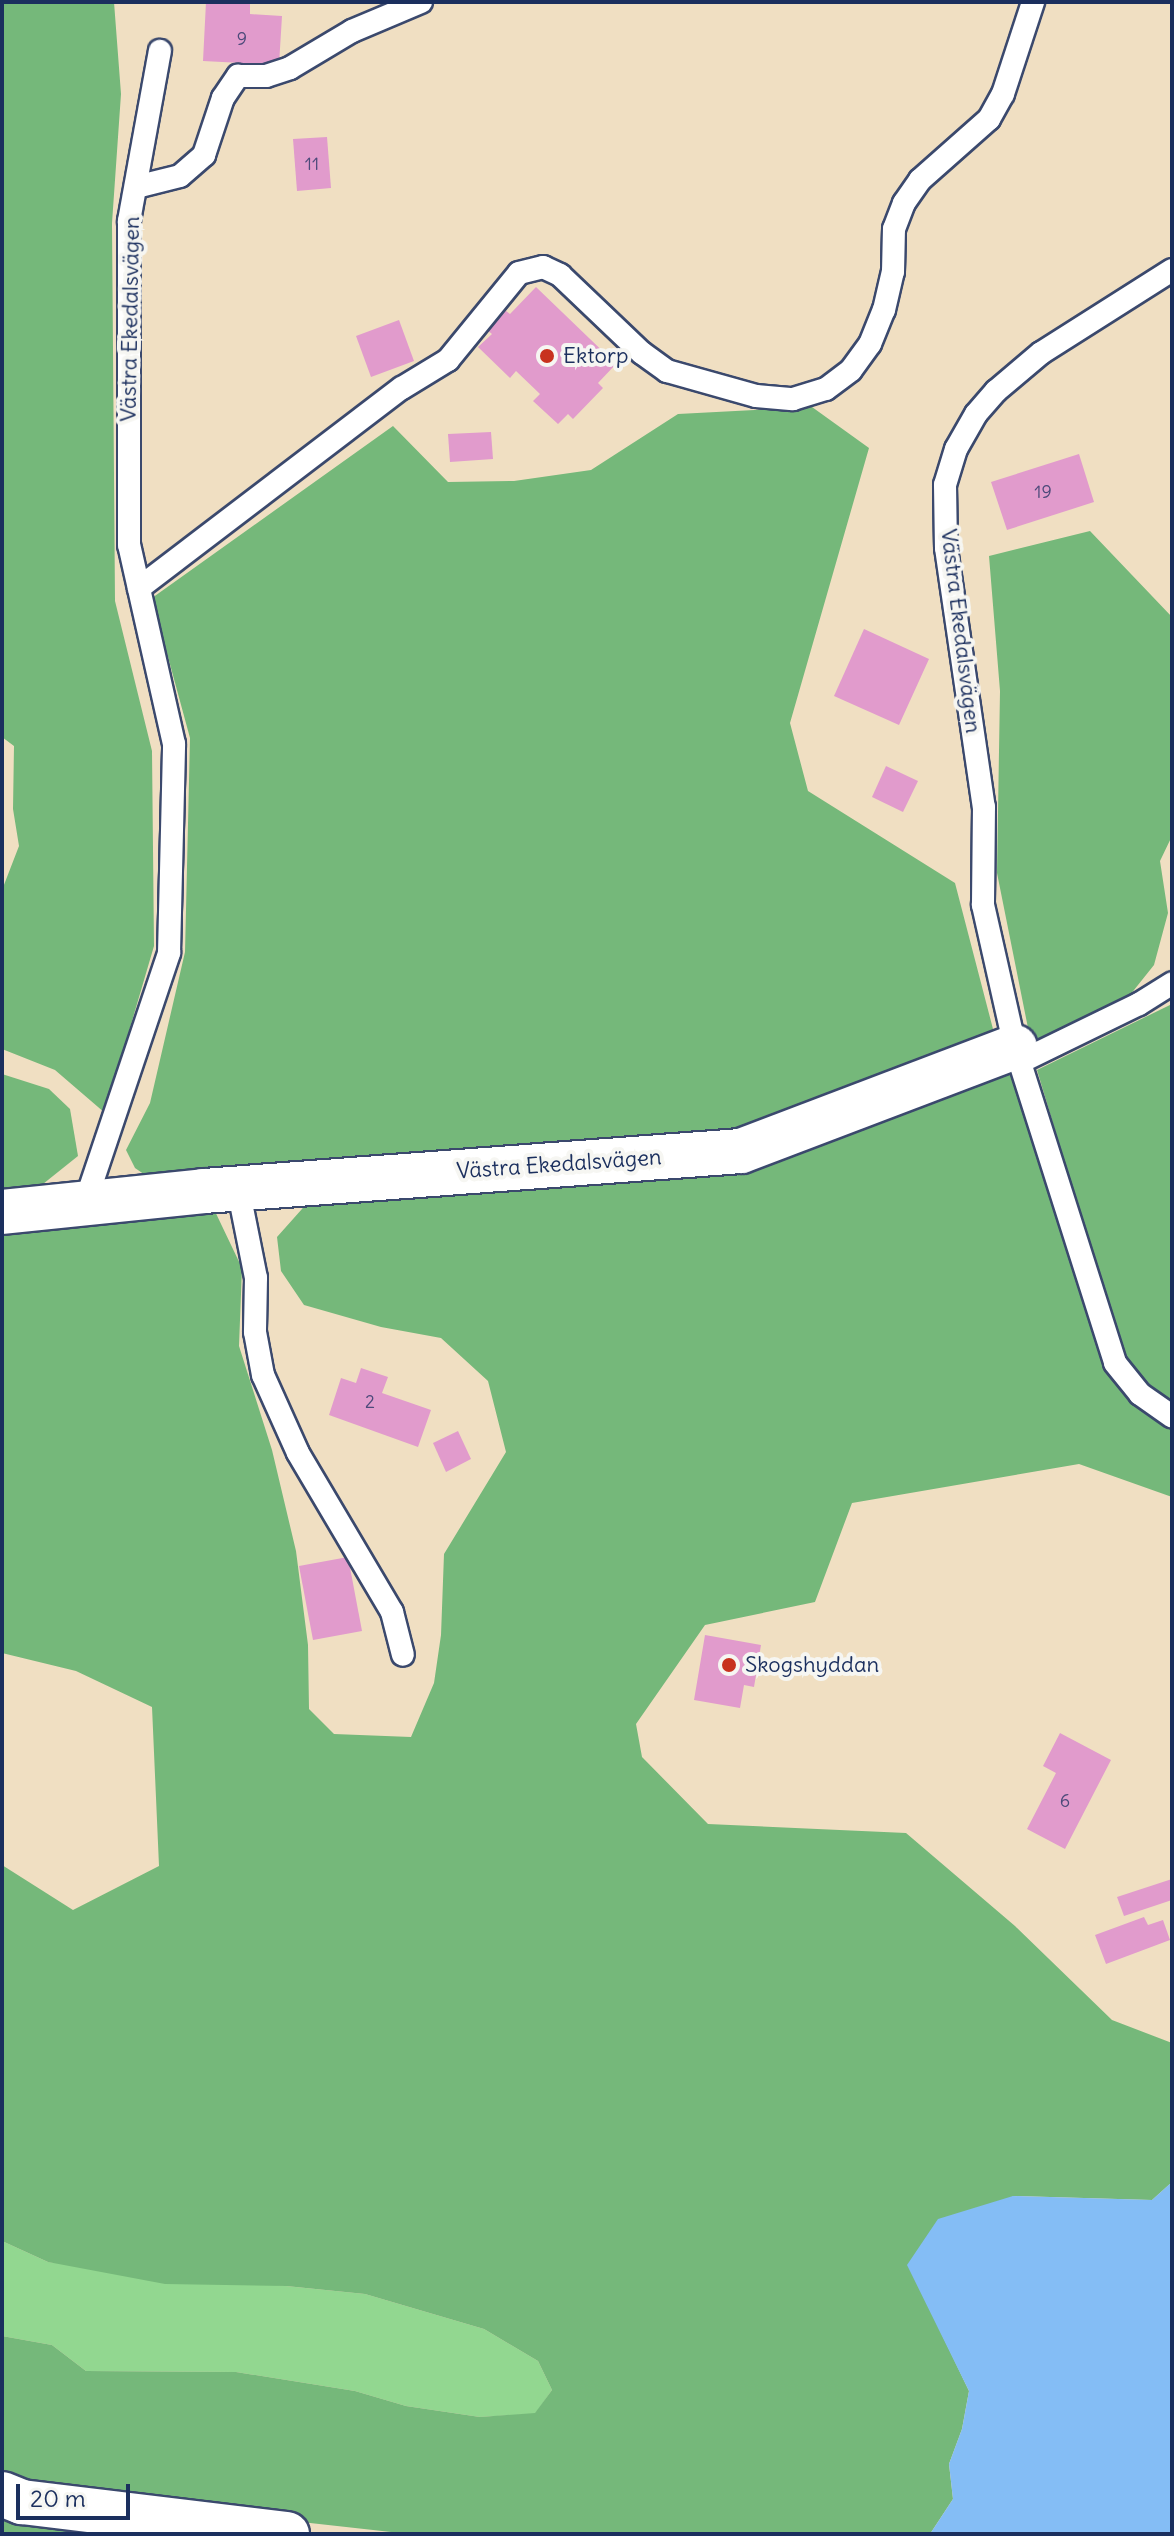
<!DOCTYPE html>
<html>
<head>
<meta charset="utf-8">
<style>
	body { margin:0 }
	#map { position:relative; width:1174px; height:2536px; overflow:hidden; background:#f0dfc2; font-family:Delius,sans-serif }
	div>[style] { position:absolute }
	.green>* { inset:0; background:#92d790 }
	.forest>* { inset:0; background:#75b87a }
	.water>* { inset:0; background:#84bdf5 }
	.building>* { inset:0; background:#e19bcc }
	.roads { filter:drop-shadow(2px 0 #3b496d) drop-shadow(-2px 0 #3b496d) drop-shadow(0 2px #3b496d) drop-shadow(0 -2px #3b496d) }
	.service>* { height:22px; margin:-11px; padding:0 11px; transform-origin:11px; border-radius:11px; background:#fff }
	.minor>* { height:44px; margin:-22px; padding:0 22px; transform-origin:22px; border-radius:22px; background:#fff }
	.dots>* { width:22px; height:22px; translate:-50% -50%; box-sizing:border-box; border:4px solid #f6f6f2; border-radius:50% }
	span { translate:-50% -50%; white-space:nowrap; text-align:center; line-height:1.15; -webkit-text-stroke:8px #f6f6f2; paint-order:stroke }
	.number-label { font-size:18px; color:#4c4a7a }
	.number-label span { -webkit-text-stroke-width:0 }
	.street-label { font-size:22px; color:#1b2f5e }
	.poi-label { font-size:22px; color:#1b2f5e }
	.left { translate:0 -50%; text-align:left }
	.frame { position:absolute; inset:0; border:4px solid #1b2f5e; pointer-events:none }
	.scale { position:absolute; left:16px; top:2484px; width:114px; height:36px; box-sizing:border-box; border:4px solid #1b2f5e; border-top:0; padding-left:10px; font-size:24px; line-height:28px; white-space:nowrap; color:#1b2f5e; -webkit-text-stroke:6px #f6f6f2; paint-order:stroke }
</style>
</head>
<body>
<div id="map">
	<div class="green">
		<div style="clip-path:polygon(2px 2241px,48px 2262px,365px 2294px,484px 2329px,538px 2361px,552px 2390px,535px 2414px,480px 2417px,406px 2406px,355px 2391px,236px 2372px,86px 2371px,52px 2345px,2px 2336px)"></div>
	</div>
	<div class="forest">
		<div style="clip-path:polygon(2px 2px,114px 2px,121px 94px,112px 223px,115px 601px,152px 751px,154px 946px,105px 1113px,55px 1070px,2px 1049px,2px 890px,19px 846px,13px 809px,14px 746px,2px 737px)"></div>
		<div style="clip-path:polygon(812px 407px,869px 448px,790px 723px,808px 791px,955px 883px,993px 1029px,979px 1046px,742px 1138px,151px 1179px,135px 1168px,126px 1150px,150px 1103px,185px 952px,190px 738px,152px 598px,393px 426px,448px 482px,514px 481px,591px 470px,678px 414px)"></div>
		<div style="clip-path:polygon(1090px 531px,1172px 617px,1172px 836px,1160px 861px,1168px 913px,1154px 965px,1130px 995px,1031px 1043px,997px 873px,1000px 691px,989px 556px)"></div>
		<div style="clip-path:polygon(1172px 1004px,1172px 1401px,1145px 1383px,1122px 1353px,1037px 1070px)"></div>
		<div style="clip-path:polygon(1008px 1063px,1104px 1362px,1132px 1398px,1172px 1429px,1172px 1497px,1079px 1464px,852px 1503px,815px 1602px,705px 1625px,636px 1724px,642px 1757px,708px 1824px,906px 1833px,1015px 1926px,1112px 2020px,1172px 2043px,1172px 2182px,1152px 2200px,1013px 2196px,934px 2318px,969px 2391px,962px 2429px,949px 2464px,953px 2499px,930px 2534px,409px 2534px,23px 2491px,2px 2480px,2px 2336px,52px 2345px,86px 2371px,236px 2372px,355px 2391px,406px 2406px,480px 2417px,535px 2413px,552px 2390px,538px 2361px,484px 2329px,365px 2294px,286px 2286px,165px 2284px,48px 2262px,2px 2241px,2px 1865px,73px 1910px,159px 1866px,152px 1707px,76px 1671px,2px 1653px,2px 1221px,211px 1203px,242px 1268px,239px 1346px,272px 1450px,296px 1551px,308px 1645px,309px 1709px,334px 1734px,411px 1737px,434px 1683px,441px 1635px,444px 1554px,506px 1452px,488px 1381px,441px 1338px,381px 1327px,304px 1305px,281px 1271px,277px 1237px,310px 1200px,747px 1165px)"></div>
		<div style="clip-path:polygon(2px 1074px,49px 1089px,70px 1109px,78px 1156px,38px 1188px,2px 1195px)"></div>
		<div style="clip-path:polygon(2px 2507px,182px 2534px,2px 2534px)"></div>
	</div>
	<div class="water">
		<div style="clip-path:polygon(1172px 2182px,1172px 2534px,930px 2534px,953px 2499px,949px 2464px,962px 2429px,969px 2391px,907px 2265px,938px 2219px,1013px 2196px,1152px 2200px)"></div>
	</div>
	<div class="building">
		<div style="clip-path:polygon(206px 2px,250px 2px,250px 14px,282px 16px,279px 65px,203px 61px)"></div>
		<div style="clip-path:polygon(327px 137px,331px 188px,297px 191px,293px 139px)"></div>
		<div style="clip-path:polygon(536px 287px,616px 364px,598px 383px,603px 388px,573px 419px,568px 414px,558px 424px,533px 401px,540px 394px,516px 371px,510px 378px,478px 347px,492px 334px,487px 330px,506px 311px,510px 314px)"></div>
		<div style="clip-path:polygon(399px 320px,414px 361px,371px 377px,356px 336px)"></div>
		<div style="clip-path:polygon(491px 432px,493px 459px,450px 462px,448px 434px)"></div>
		<div style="clip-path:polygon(1079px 454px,1094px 502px,1007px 530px,991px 482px)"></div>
		<div style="clip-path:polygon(864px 629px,929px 659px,899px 725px,834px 696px)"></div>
		<div style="clip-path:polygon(886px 766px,918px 781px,903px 812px,872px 797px)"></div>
		<div style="clip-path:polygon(361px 1368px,388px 1377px,382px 1393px,431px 1410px,418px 1447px,329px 1415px,341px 1378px,356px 1383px)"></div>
		<div style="clip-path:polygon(458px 1431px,471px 1459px,446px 1472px,433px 1443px)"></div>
		<div style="clip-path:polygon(348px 1557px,362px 1631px,313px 1640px,299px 1566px)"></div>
		<div style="clip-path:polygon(705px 1635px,761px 1645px,754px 1687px,744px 1685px,740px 1708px,694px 1700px)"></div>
		<div style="clip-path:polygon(1060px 1733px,1111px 1760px,1065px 1849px,1027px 1829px,1056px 1773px,1043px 1766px)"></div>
		<div style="clip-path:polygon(1172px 1879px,1172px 1900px,1124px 1916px,1117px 1897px)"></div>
		<div style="clip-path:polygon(1144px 1917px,1148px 1925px,1163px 1920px,1170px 1940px,1106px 1964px,1095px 1935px)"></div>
	</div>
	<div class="roads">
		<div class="service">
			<div style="left:136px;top:187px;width:45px;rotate:-14deg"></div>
			<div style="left:180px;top:176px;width:32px;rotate:-41deg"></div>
			<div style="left:204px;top:155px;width:60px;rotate:-71.6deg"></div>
			<div style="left:223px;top:98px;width:27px;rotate:-56deg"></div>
			<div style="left:238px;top:76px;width:28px"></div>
			<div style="left:266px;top:76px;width:25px;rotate:-18deg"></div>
			<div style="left:290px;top:68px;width:72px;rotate:-30.8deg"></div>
			<div style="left:352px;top:31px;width:75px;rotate:-22.8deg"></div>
			<div style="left:1172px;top:270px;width:155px;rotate:147.6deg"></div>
			<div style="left:1041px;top:353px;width:59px;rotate:139.8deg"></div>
			<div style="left:996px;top:391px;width:30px;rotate:131deg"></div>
			<div style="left:976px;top:414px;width:40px;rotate:119.7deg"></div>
			<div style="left:956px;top:449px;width:38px;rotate:107deg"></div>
			<div style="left:945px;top:485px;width:63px;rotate:89.1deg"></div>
			<div style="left:946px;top:548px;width:262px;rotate:81.7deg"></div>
			<div style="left:984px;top:807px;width:98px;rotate:90.6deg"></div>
			<div style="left:983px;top:905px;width:146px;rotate:77.3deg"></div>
			<div style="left:1015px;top:1047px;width:331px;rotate:72.4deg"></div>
			<div style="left:1115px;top:1363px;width:40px;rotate:51deg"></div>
			<div style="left:1140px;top:1394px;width:39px;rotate:35deg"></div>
			<div style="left:139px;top:588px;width:330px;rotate:-37.3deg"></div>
			<div style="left:402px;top:388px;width:54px;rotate:-31.3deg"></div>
			<div style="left:448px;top:360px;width:112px;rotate:-50.8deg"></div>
			<div style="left:519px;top:273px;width:25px;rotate:-14deg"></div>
			<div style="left:543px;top:267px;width:19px;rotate:25deg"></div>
			<div style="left:560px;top:275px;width:113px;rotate:43.6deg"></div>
			<div style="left:642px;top:353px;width:31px;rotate:36deg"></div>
			<div style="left:667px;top:371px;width:92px;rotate:15.7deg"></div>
			<div style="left:756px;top:396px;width:37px;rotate:5deg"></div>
			<div style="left:793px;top:399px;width:34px;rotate:-17deg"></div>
			<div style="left:826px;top:389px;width:31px;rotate:-37deg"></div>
			<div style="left:851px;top:370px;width:32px;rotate:-54deg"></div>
			<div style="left:870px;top:344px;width:37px;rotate:-68deg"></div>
			<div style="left:884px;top:310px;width:39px;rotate:-77deg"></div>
			<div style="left:893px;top:272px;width:43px;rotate:-88.7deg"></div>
			<div style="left:894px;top:229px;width:28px;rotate:-69deg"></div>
			<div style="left:904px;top:203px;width:28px;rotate:-55deg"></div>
			<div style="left:920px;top:180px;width:92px;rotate:-41.5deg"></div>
			<div style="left:989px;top:119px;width:29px;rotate:-61deg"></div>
			<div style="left:1003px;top:94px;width:97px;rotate:-71.9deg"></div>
			<div style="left:1020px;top:1062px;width:132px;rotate:-26deg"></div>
			<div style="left:1139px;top:1004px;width:39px;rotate:-32deg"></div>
			<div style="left:238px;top:1188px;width:92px;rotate:78.7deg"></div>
			<div style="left:256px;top:1278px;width:54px;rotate:91.1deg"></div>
			<div style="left:255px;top:1332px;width:44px;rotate:79.5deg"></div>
			<div style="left:263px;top:1375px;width:85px;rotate:65.8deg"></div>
			<div style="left:298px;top:1453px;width:185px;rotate:59.4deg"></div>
			<div style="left:392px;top:1612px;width:44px;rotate:75.7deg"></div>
			<div style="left:85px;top:1203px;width:264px;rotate:-71.4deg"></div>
			<div style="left:169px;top:953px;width:209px;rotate:-88.6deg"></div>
			<div style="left:174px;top:744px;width:204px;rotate:-102.7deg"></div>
			<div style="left:129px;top:545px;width:324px;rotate:-90deg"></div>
			<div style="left:129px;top:221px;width:173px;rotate:-79.7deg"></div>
		</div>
		<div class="minor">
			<div style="left:2px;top:1212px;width:203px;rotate:-5.9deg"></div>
			<div style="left:204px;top:1191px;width:538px;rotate:-4.26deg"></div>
			<div style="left:741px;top:1151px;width:293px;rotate:-20.8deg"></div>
			<div style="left:2px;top:2494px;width:22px;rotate:22deg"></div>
			<div style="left:22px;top:2502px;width:267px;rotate:6.9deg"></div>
		</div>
	</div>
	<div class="dots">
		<div style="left:547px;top:356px;background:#c8321e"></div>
		<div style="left:729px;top:1665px;background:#c8321e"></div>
	</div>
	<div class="number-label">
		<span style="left:242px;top:39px">9</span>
		<span style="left:312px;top:164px">11</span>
		<span style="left:1043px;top:492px">19</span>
		<span style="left:370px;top:1402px">2</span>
		<span style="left:1065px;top:1801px">6</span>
	</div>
	<div class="street-label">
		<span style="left:130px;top:319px;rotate:-89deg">Västra Ekedalsvägen</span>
		<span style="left:961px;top:631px;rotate:83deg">Västra Ekedalsvägen</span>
		<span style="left:559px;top:1164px;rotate:-4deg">Västra Ekedalsvägen</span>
	</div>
	<div class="poi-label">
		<span class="left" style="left:563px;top:356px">Ektorp</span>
		<span class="left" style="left:745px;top:1665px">Skogshyddan</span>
	</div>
	<div class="frame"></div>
	<div class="scale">20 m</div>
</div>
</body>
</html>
